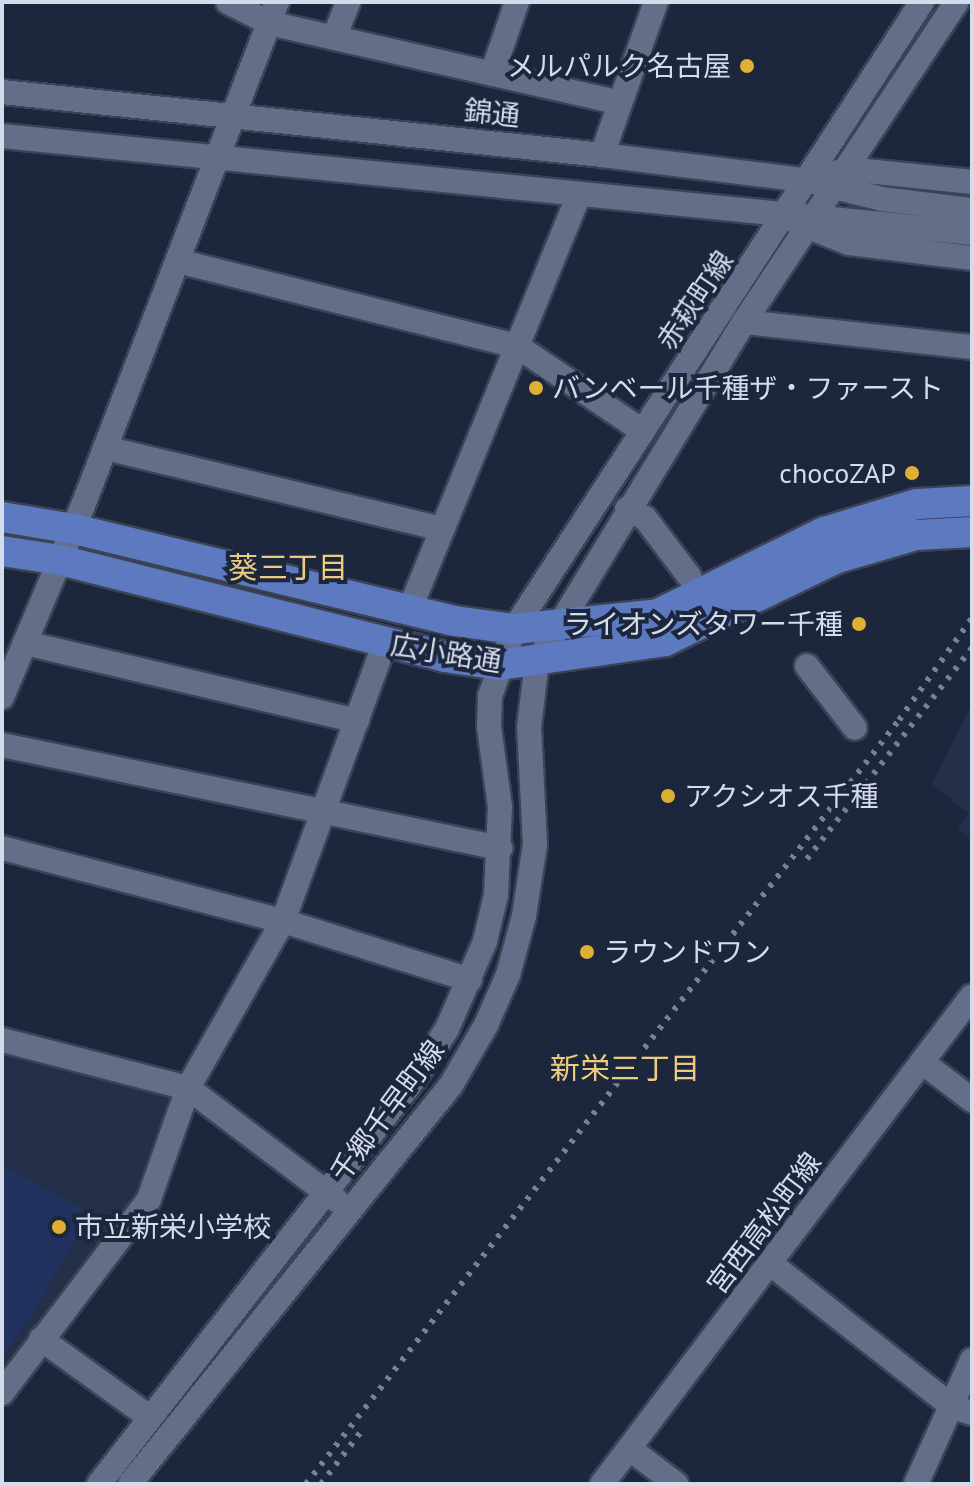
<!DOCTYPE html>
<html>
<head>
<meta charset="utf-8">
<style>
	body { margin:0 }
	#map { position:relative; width:974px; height:1486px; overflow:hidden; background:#1c263c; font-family:"PT Sans","Noto Sans JP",sans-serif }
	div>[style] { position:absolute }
	.built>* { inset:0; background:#242f4a }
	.green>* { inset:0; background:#22325e }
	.roads { filter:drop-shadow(2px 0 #3c4356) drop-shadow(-2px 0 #3c4356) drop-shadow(0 2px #3c4356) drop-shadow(0 -2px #3c4356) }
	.minor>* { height:24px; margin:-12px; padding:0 12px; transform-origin:12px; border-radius:12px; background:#636f89 }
	.major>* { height:30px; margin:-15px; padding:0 15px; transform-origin:15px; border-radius:15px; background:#5d79bf }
	.rail>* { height:6px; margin-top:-3px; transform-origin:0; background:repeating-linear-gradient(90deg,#798194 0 4px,transparent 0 12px) }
	.dots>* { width:22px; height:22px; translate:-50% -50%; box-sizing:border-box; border:4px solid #1c263c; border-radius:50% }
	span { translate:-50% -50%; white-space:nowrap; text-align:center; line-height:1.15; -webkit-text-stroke:8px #1c263c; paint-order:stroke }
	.poi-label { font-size:28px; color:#d4dbea }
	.right { translate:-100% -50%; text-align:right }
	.left { translate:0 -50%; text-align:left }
	.street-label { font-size:28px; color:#d4dbea }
	.neighbourhood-label { font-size:30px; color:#eccb81 }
	.frame { position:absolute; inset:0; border:4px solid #d4dbea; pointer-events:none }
</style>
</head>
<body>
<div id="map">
	<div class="built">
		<div style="clip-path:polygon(972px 703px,972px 841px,958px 830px,968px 813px,932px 784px)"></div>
		<div style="clip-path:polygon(2px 1052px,167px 1092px,172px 1103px,141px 1195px,2px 1380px)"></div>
	</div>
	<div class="green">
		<div style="clip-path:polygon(2px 1166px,90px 1213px,31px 1316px,2px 1355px)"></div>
	</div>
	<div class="roads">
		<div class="minor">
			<div style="left:228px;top:2px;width:46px;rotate:27.1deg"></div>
			<div style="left:269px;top:23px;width:360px;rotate:12.8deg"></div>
			<div style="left:335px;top:35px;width:35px;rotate:-68deg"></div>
			<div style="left:492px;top:74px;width:76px;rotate:-70.9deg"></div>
			<div style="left:2px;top:92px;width:603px;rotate:5.99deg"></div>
			<div style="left:602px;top:155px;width:210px;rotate:7.1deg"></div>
			<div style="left:810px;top:181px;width:74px;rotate:14deg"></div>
			<div style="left:882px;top:199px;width:91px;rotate:7deg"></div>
			<div style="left:2px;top:136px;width:975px;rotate:5.71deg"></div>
			<div style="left:602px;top:155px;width:162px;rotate:-70.6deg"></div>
			<div style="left:836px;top:173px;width:12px;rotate:-20deg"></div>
			<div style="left:847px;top:169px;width:126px;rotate:5.9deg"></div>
			<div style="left:796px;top:222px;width:57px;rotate:21.6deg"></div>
			<div style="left:849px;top:243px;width:124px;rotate:7deg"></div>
			<div style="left:178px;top:261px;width:349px;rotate:14.1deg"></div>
			<div style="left:517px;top:346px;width:150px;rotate:34.1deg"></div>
			<div style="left:744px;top:322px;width:229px;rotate:6.3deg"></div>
			<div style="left:105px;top:448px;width:347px;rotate:13.5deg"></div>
			<div style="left:627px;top:509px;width:20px;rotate:27deg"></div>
			<div style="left:645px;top:518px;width:73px;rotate:52.8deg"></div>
			<div style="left:409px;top:611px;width:449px;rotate:-67.8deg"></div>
			<div style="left:25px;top:643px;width:341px;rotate:13.2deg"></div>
			<div style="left:807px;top:666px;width:78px;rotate:52.3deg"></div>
			<div style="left:2px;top:697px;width:205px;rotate:-67.1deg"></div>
			<div style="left:82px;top:508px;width:542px;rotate:-68.92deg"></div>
			<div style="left:2px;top:745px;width:509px;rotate:11.69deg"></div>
			<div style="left:2px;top:848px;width:290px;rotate:14.6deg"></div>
			<div style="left:283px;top:921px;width:196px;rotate:17.5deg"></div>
			<div style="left:2px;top:1040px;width:192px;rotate:14.5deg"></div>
			<div style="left:188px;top:1088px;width:186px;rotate:37.1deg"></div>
			<div style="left:922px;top:1062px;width:63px;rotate:37.2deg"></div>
			<div style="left:771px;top:1264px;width:231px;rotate:38.2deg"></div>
			<div style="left:953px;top:1407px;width:20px;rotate:18deg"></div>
			<div style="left:41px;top:1339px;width:133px;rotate:35.8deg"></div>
			<div style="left:2px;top:1393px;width:243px;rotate:-52.8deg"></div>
			<div style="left:149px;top:1199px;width:118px;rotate:-70.6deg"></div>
			<div style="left:188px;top:1088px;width:192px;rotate:-60.4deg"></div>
			<div style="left:283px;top:921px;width:296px;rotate:-69.9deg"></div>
			<div style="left:630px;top:1449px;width:58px;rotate:37.3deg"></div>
			<div style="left:99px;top:1484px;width:514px;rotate:-52.11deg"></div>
			<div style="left:415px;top:1078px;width:59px;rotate:-56.9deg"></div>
			<div style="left:447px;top:1029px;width:96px;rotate:-66.6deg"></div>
			<div style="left:485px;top:941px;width:47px;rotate:-76.6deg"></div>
			<div style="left:496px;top:895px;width:88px;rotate:-87.4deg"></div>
			<div style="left:500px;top:807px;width:81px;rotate:-97.8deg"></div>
			<div style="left:489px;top:727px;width:31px;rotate:-88deg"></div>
			<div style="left:490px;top:696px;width:71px;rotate:-70.3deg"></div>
			<div style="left:514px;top:629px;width:748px;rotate:-56.95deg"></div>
			<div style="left:130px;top:1484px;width:512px;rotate:-51.18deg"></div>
			<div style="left:451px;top:1085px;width:69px;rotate:-59.7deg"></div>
			<div style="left:486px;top:1025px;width:55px;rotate:-66.3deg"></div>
			<div style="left:508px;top:975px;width:61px;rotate:-74.8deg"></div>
			<div style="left:524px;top:916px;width:73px;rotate:-81.3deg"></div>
			<div style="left:535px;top:844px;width:117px;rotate:-92.9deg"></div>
			<div style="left:529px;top:727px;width:65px;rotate:-83deg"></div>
			<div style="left:537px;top:662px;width:398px;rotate:-58.7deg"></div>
			<div style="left:744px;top:322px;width:384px;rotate:-56.4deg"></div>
			<div style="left:602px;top:1484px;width:612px;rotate:-52.83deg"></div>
			<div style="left:916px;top:1484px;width:136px;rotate:-65.7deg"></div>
		</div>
		<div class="major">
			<div style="left:2px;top:517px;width:73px;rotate:9.5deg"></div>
			<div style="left:74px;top:529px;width:392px;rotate:13.6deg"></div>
			<div style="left:455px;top:621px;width:60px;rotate:7.7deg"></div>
			<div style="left:514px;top:629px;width:145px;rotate:-5.9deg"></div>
			<div style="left:658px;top:614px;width:185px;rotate:-26.3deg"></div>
			<div style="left:824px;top:532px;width:97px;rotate:-16.8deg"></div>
			<div style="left:917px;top:504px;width:55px;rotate:-3.1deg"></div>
			<div style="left:2px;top:551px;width:59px;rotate:8.8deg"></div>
			<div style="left:60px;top:560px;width:397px;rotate:14.1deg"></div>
			<div style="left:445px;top:657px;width:55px;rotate:8.4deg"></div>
			<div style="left:499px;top:665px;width:168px;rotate:-8.2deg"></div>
			<div style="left:665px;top:641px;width:191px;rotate:-25.8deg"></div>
			<div style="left:837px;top:558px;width:82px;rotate:-16.2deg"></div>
			<div style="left:916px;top:535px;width:56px;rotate:-3.1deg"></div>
		</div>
	</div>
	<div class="rail">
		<div style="left:807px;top:859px;width:268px;rotate:-52deg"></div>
		<div style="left:306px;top:1484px;width:967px;rotate:-52.18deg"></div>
		<div style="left:899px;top:720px;width:125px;rotate:-54.4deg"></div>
		<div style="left:321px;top:1484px;width:64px;rotate:-52.6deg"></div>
	</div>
	<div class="dots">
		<div style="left:747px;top:66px;background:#e0b034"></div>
		<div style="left:536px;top:388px;background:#e0b034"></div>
		<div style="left:912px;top:473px;background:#e0b034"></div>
		<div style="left:859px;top:624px;background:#e0b034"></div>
		<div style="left:668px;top:796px;background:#e0b034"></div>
		<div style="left:587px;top:952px;background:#e0b034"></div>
		<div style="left:59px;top:1227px;background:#e0b034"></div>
	</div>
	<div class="poi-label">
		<span class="right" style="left:731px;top:66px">メルパルク名古屋</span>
		<span class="left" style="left:552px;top:388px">バンベール千種ザ・ファースト</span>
		<span class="right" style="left:896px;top:473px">chocoZAP</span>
		<span class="right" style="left:843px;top:624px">ライオンズタワー千種</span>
		<span class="left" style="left:684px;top:796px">アクシオス千種</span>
		<span class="left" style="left:603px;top:952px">ラウンドワン</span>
		<span class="left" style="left:75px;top:1227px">市立新栄小学校</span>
	</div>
	<div class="street-label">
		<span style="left:492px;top:113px;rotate:6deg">錦通</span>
		<span style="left:695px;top:300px;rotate:-56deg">赤萩町線</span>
		<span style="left:446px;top:653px;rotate:9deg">広小路通</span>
		<span style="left:387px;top:1111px;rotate:-53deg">千郷千早町線</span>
		<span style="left:764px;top:1223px;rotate:-53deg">宮西高松町線</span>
	</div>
	<div class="neighbourhood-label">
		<span style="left:288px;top:567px">葵三丁目</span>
		<span style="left:625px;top:1068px">新栄三丁目</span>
	</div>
	<div class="frame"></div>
</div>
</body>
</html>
